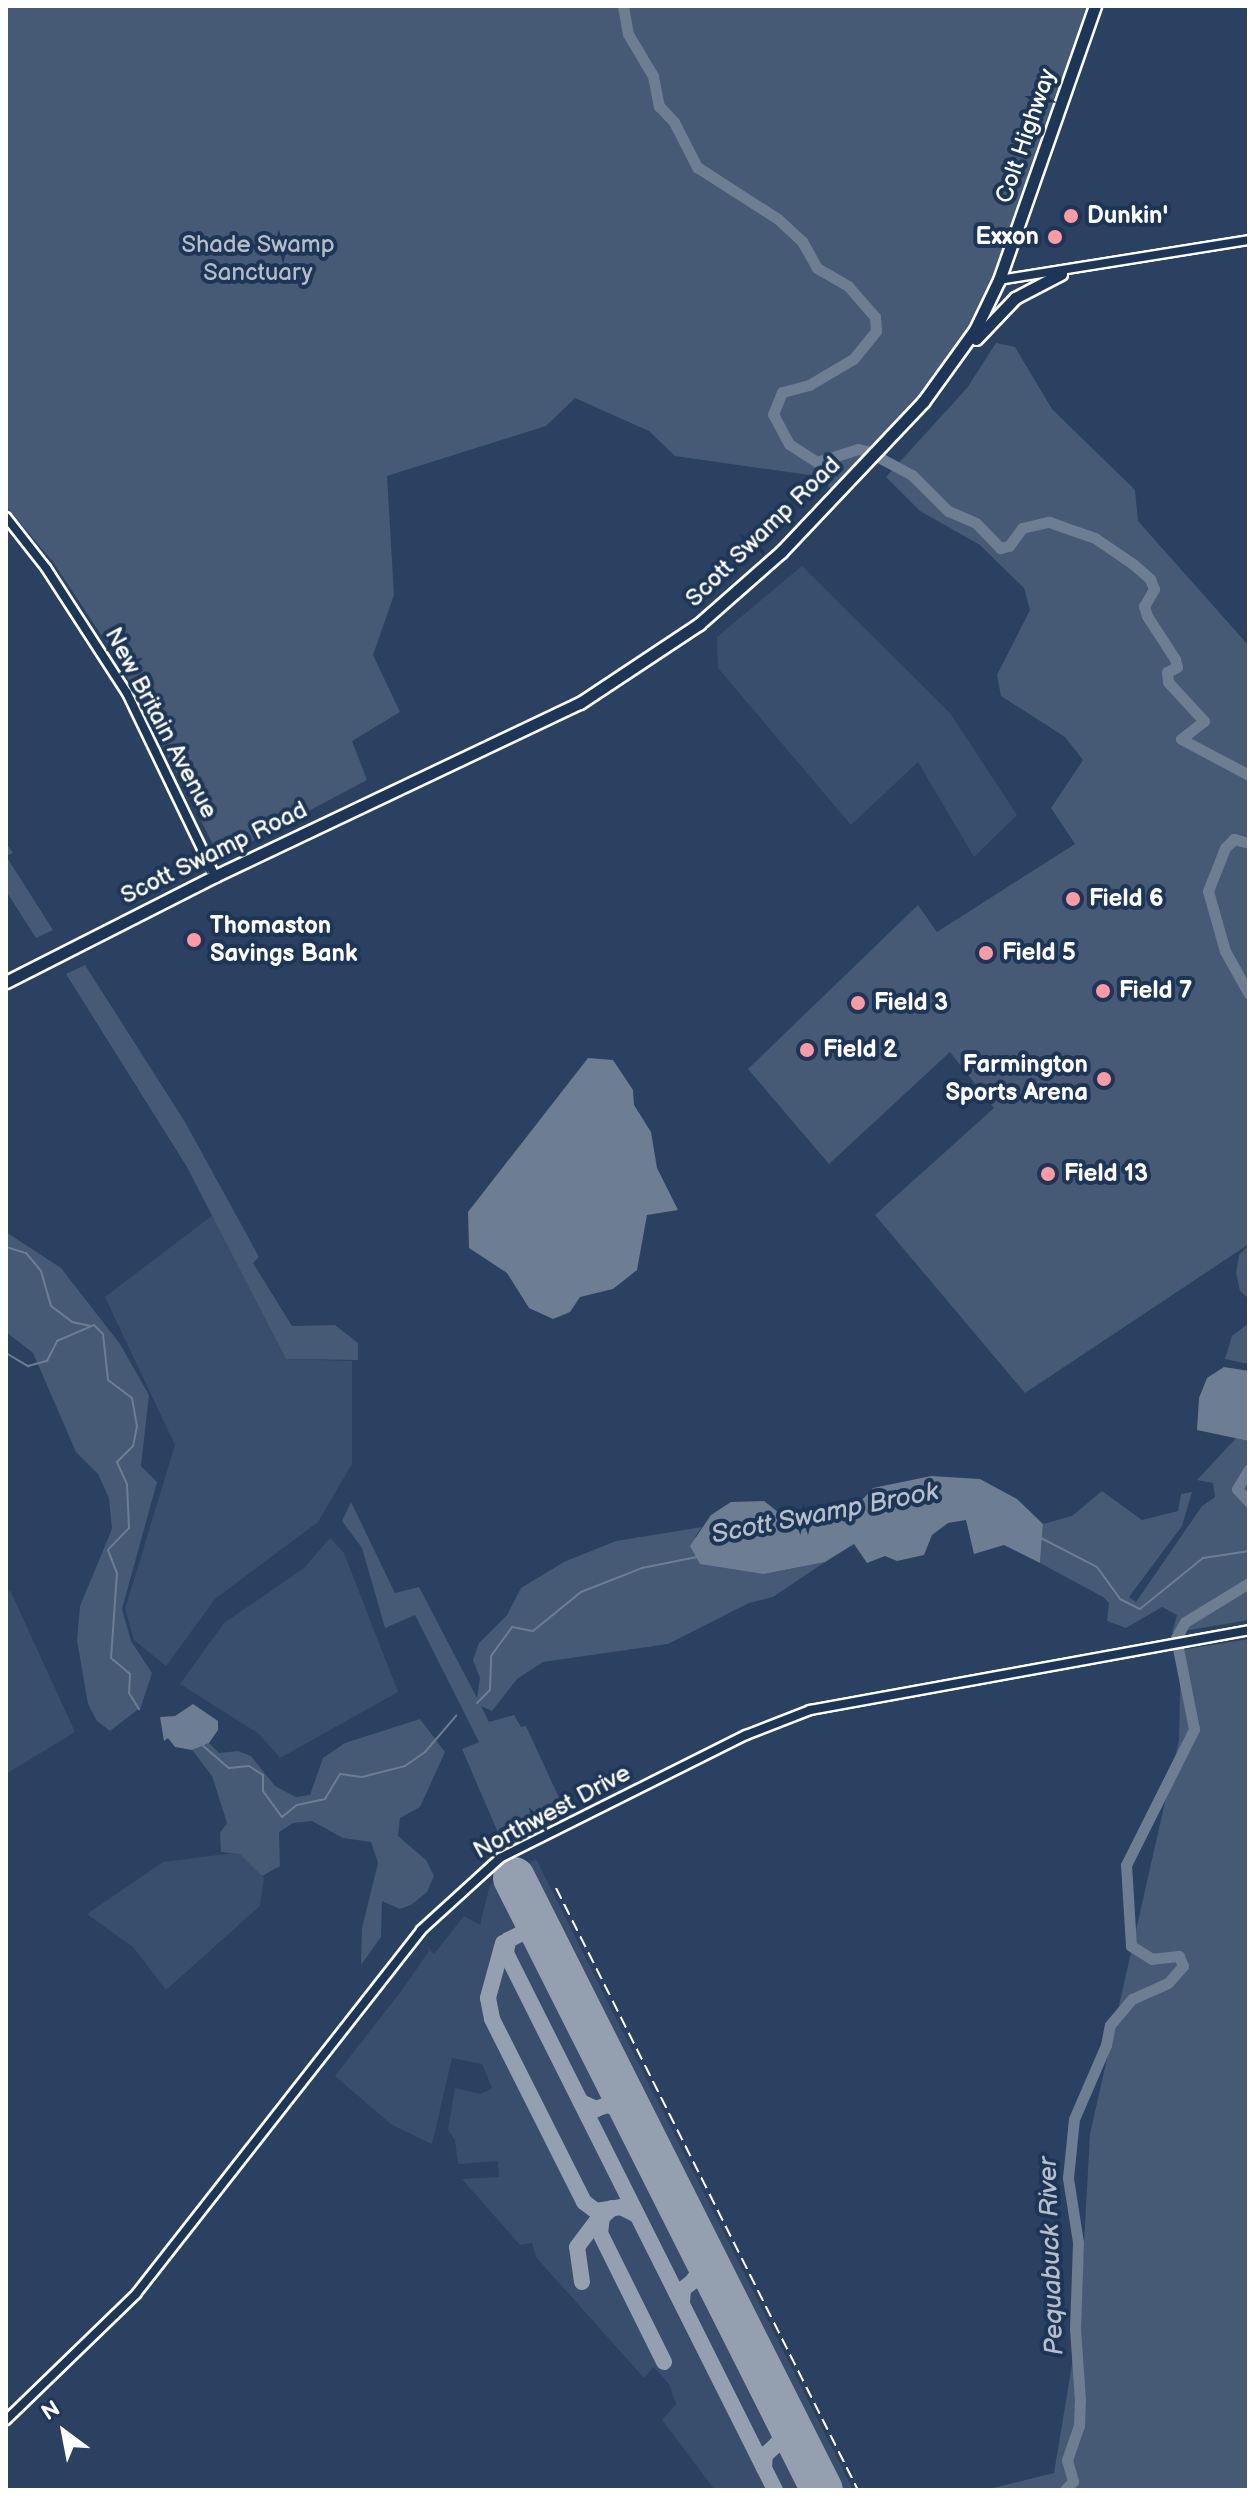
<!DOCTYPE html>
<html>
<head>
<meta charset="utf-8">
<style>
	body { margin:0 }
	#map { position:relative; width:1255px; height:2496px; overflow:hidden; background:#2a4161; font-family:"Balsamiq Sans",sans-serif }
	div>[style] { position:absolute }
	.built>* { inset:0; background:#394e6c }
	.green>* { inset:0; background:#465975 }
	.water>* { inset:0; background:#6d7d92 }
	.stream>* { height:2px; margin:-1px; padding:0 1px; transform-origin:1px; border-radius:1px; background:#6d7d92 }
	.river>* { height:11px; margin:-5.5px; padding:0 5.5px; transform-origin:5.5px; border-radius:5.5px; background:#6d7d92 }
	.taxiway>* { height:16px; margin:-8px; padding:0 8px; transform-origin:8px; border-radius:8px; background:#94a0b0 }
	.runway>* { height:42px; margin:-21px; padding:0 21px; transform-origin:21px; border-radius:21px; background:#94a0b0 }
	.roads { filter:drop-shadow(2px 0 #fff) drop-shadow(-2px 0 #fff) drop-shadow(0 2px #fff) drop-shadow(0 -2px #fff) }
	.secondary>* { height:8px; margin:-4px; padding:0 4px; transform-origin:4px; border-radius:4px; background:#1d3557 }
	.highway>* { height:11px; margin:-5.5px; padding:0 5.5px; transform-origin:5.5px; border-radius:5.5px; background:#1d3557 }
	.rail>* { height:2px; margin-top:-1px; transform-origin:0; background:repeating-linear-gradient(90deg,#fff 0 12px,transparent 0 18px) }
	.dots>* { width:22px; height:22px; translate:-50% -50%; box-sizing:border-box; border:4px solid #1d3557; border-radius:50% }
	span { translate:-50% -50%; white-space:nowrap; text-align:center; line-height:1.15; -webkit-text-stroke:8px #1d3557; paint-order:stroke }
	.street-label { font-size:24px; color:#fff }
	.poi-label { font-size:24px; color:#fff; font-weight:700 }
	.left { translate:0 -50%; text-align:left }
	.right { translate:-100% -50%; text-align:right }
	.park-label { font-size:24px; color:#b5bdc8 }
	.water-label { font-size:26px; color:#b6bec8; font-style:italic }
	.frame { position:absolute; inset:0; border:8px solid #fff; pointer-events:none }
	.north { position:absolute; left:24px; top:2392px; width:80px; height:80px; -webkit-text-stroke:6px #1d3557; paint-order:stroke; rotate:328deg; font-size:22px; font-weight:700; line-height:32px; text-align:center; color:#fff }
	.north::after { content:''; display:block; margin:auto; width:28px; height:36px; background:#fff; clip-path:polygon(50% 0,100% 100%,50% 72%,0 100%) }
</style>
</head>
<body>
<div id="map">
	<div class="built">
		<div style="clip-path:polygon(802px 566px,950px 713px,1017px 815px,974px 857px,918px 762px,851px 825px,718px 668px,717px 637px)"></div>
		<div style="clip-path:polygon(213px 1215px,286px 1359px,352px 1361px,352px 1464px,318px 1522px,215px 1599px,166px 1666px,134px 1640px,125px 1609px,175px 1445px,105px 1297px)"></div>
		<div style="clip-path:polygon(330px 1538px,344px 1553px,398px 1692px,280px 1758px,259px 1734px,180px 1684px,224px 1623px,304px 1568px)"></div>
		<div style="clip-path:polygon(10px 1590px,75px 1732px,6px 1774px,6px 1595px)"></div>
		<div style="clip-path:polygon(242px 1852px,264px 1878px,260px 1906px,166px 1990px,133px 1947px,87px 1914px,163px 1862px)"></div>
		<div style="clip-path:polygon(536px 1859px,658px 2102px,853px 2490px,715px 2490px,662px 2420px,676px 2404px,669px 2384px,654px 2367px,644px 2378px,536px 2257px,532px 2243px,520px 2245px,462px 2179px,499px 2177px,498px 2161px,458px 2164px,455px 2140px,448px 2130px,455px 2088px,481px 2094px,492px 2088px,482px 2064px,452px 2058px,432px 2144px,392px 2125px,335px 2076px,402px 1990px,429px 1951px,426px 1946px,434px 1954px,464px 1916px,480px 1925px,490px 1885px)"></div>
	</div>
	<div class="green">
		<div style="clip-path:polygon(6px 6px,1095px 6px,999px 280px,964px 349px,835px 497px,823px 477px,675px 456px,649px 431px,575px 398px,546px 426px,387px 476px,394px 595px,373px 655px,400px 712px,352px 741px,367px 780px,220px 858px,122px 666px,53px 562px,6px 506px)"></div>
		<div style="clip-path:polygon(996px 343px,1015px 347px,1052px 409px,1135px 490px,1138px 521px,1249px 646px,1249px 1244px,1025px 1393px,875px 1215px,994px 1108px,950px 1052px,829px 1164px,748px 1069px,918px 905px,937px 932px,1075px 844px,1051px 808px,1083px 760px,1065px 737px,1001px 696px,997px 675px,1030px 610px,1024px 588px,980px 545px,920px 511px,886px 477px,967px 388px)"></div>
		<div style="clip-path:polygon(6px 843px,13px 853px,6px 856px,53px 930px,36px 938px,6px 891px)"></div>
		<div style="clip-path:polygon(85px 965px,185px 1122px,259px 1257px,253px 1263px,292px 1326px,335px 1325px,358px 1343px,358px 1360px,286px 1359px,187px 1167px,66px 974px)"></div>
		<div style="clip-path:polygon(6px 1232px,61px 1268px,120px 1344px,149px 1395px,141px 1466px,157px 1482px,122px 1609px,131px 1641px,152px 1673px,141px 1707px,110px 1731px,97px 1721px,88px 1704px,77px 1640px,80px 1606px,112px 1529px,109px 1498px,98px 1474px,76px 1452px,33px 1353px,6px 1332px)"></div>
		<div style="clip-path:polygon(1249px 1245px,1249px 1299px,1240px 1291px,1236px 1273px,1239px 1255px)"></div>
		<div style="clip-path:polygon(1249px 1323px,1249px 1364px,1225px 1359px,1232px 1336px)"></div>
		<div style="clip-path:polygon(1239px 1435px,1249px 1441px,1249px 1620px,1172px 1633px,1177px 1615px,1162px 1607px,1126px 1628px,1107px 1621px,1109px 1603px,1103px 1597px,1040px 1563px,1043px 1524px,1072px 1516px,1102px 1491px,1142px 1520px,1178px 1511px,1181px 1494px,1192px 1492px,1182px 1526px,1129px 1597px,1136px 1602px,1202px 1506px,1215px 1497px,1213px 1483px,1197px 1480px)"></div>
		<div style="clip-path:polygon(351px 1502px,395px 1593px,419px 1587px,477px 1698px,480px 1678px,473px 1660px,479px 1643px,507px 1615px,521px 1588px,564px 1562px,616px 1541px,702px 1527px,695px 1537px,764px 1574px,825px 1562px,773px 1597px,749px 1603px,668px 1644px,543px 1662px,517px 1679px,492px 1711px,481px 1706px,489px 1722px,514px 1715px,521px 1727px,526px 1726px,566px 1813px,505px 1849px,462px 1749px,479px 1742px,415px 1615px,385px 1628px,362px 1548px,342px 1521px)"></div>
		<div style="clip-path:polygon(1249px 1639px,1249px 2490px,985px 2490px,1054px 2473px,1080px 2316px,1090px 2134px,1179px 1740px,1181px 1650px)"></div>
		<div style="clip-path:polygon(420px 1719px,445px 1752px,420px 1807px,400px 1818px,398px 1836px,426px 1860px,434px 1876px,427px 1892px,411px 1905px,400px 1909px,382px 1901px,381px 1937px,361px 1965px,362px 1928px,378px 1863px,371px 1842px,343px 1838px,312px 1821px,293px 1823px,279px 1832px,280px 1866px,262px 1876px,240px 1854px,221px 1852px,220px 1833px,227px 1823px,212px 1776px,192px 1750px,209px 1743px,219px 1753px,238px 1751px,251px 1756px,275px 1786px,296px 1797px,310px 1795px,323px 1758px,345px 1743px)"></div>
	</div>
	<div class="water">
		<div style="clip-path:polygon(588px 1058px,613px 1060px,633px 1090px,634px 1105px,651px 1132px,657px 1168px,678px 1210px,647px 1215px,637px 1270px,613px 1289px,580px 1297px,570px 1312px,553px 1319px,529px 1308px,507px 1273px,469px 1248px,468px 1212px)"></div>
		<div style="clip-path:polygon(1224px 1367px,1249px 1371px,1249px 1441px,1197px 1430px,1199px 1398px,1207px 1378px)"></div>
		<div style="clip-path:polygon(931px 1476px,980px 1479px,1017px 1499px,1043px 1524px,1040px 1563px,1004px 1545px,974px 1554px,966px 1520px,948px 1523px,932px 1535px,924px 1555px,897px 1561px,885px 1556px,867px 1563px,854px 1544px,825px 1562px,764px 1574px,700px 1564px,690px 1546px,711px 1515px,731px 1502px,764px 1501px,778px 1512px,851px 1512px,873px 1488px)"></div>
		<div style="clip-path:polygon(193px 1704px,218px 1721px,218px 1730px,209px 1743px,192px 1750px,175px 1747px,168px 1738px,164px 1741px,160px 1717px,175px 1716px)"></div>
	</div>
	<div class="stream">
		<div style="left:6px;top:1247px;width:21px;rotate:17deg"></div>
		<div style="left:26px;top:1253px;width:23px;rotate:50deg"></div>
		<div style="left:41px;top:1271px;width:36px;rotate:74deg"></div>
		<div style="left:51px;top:1306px;width:26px;rotate:37deg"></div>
		<div style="left:72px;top:1322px;width:19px;rotate:12deg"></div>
		<div style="left:6px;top:1353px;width:26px;rotate:31deg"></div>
		<div style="left:28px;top:1366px;width:20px;rotate:-15deg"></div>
		<div style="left:47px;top:1361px;width:22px;rotate:-63deg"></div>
		<div style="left:57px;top:1341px;width:40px;rotate:-23.4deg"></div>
		<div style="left:94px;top:1325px;width:13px;rotate:45deg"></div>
		<div style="left:103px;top:1334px;width:46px;rotate:83.8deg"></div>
		<div style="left:108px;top:1380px;width:30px;rotate:37deg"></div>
		<div style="left:132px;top:1398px;width:28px;rotate:80deg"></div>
		<div style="left:137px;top:1426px;width:20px;rotate:101deg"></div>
		<div style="left:133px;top:1446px;width:23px;rotate:135deg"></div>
		<div style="left:117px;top:1462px;width:24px;rotate:66deg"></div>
		<div style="left:127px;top:1484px;width:44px;rotate:87.4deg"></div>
		<div style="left:129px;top:1528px;width:30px;rotate:134deg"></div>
		<div style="left:108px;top:1550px;width:25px;rotate:69deg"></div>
		<div style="left:117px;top:1573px;width:85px;rotate:94deg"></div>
		<div style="left:111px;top:1658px;width:25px;rotate:40deg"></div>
		<div style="left:130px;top:1674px;width:19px;rotate:93deg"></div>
		<div style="left:129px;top:1693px;width:19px;rotate:58deg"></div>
		<div style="left:1039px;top:1537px;width:65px;rotate:27.3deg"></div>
		<div style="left:1097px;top:1567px;width:39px;rotate:54deg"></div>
		<div style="left:1120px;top:1599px;width:22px;rotate:27deg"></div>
		<div style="left:1140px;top:1609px;width:81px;rotate:-39deg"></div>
		<div style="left:1203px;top:1558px;width:47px;rotate:-8.7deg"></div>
		<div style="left:477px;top:1703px;width:18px;rotate:-45deg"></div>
		<div style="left:490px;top:1690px;width:34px;rotate:-88deg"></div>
		<div style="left:491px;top:1656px;width:36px;rotate:-54deg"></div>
		<div style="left:512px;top:1627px;width:21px;rotate:11deg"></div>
		<div style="left:533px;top:1631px;width:62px;rotate:-39.1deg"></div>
		<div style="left:581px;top:1592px;width:66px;rotate:-21.5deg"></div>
		<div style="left:642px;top:1568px;width:56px;rotate:-11.3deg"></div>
		<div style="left:201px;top:1744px;width:37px;rotate:41deg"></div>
		<div style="left:229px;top:1768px;width:20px;rotate:-6deg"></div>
		<div style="left:249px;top:1766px;width:17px;rotate:33deg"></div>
		<div style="left:263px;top:1775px;width:16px;rotate:90deg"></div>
		<div style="left:263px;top:1791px;width:32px;rotate:54deg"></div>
		<div style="left:282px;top:1817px;width:19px;rotate:-39deg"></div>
		<div style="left:297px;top:1805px;width:29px;rotate:-12deg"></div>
		<div style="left:325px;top:1799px;width:29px;rotate:-59deg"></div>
		<div style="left:340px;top:1774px;width:22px;rotate:8deg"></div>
		<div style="left:362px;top:1777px;width:44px;rotate:-14.3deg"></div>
		<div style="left:405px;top:1766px;width:24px;rotate:-35deg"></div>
		<div style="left:425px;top:1752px;width:48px;rotate:-49.3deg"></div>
	</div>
	<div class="river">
		<div style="left:623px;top:6px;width:28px;rotate:80deg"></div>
		<div style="left:628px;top:34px;width:49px;rotate:59.2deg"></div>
		<div style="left:653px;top:76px;width:31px;rotate:79deg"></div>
		<div style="left:659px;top:106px;width:22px;rotate:47deg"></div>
		<div style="left:674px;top:122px;width:51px;rotate:62.9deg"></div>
		<div style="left:697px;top:167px;width:96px;rotate:32.7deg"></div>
		<div style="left:778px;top:219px;width:33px;rotate:43deg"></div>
		<div style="left:802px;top:241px;width:31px;rotate:61deg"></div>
		<div style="left:817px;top:268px;width:36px;rotate:30deg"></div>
		<div style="left:848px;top:286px;width:41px;rotate:48.9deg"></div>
		<div style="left:875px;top:317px;width:14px;rotate:86deg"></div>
		<div style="left:876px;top:331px;width:36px;rotate:129deg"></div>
		<div style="left:853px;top:359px;width:51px;rotate:149.4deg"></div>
		<div style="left:809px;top:385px;width:28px;rotate:165deg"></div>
		<div style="left:782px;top:392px;width:24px;rotate:112deg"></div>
		<div style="left:773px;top:414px;width:34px;rotate:62deg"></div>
		<div style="left:789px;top:444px;width:33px;rotate:33deg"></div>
		<div style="left:817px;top:462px;width:43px;rotate:-17.6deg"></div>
		<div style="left:858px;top:449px;width:9px;rotate:13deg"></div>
		<div style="left:867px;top:451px;width:51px;rotate:28.1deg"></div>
		<div style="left:912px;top:475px;width:51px;rotate:45deg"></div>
		<div style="left:948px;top:511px;width:30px;rotate:23deg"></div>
		<div style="left:976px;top:523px;width:35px;rotate:46deg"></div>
		<div style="left:1000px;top:548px;width:9px;rotate:-13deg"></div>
		<div style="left:1009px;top:546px;width:22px;rotate:-54deg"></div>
		<div style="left:1022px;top:528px;width:28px;rotate:-13deg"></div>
		<div style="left:1049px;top:522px;width:49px;rotate:19.2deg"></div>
		<div style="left:1095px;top:538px;width:46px;rotate:34.4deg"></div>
		<div style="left:1133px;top:564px;width:23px;rotate:41deg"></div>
		<div style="left:1150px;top:579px;width:11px;rotate:68deg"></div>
		<div style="left:1154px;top:589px;width:20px;rotate:120deg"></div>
		<div style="left:1144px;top:606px;width:10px;rotate:73deg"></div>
		<div style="left:1147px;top:616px;width:51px;rotate:56.9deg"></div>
		<div style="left:1175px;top:659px;width:8px;rotate:76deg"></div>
		<div style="left:1177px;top:667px;width:11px;rotate:153deg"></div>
		<div style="left:1167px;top:672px;width:10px;rotate:84deg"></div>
		<div style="left:1168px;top:682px;width:53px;rotate:47.3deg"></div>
		<div style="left:1204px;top:721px;width:29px;rotate:142deg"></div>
		<div style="left:1181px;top:739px;width:77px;rotate:27.9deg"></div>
		<div style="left:1249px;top:843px;width:16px;rotate:-165deg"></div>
		<div style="left:1234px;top:839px;width:13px;rotate:135deg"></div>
		<div style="left:1225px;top:848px;width:46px;rotate:111.6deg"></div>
		<div style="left:1208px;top:891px;width:62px;rotate:74.2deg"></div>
		<div style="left:1225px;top:951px;width:49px;rotate:60.8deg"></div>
		<div style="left:1249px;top:1469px;width:23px;rotate:121deg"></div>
		<div style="left:1237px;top:1489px;width:18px;rotate:47deg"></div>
		<div style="left:1065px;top:2490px;width:12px;rotate:-48deg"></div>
		<div style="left:1073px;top:2481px;width:22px;rotate:-106deg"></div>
		<div style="left:1067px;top:2460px;width:36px;rotate:-71deg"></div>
		<div style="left:1079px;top:2426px;width:26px;rotate:-88deg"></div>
		<div style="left:1080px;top:2400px;width:71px;rotate:-94deg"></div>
		<div style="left:1075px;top:2329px;width:87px;rotate:-88deg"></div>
		<div style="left:1078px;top:2242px;width:65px;rotate:-98.9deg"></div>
		<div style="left:1068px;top:2178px;width:59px;rotate:-84.2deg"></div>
		<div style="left:1074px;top:2119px;width:81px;rotate:-66.6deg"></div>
		<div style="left:1106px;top:2045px;width:20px;rotate:-79deg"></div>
		<div style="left:1110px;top:2025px;width:34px;rotate:-50deg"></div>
		<div style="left:1132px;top:1999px;width:39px;rotate:-24deg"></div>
		<div style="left:1168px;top:1983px;width:23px;rotate:-49deg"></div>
		<div style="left:1183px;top:1966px;width:11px;rotate:-112deg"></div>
		<div style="left:1179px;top:1956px;width:27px;rotate:174deg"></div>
		<div style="left:1152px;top:1959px;width:25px;rotate:-148deg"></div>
		<div style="left:1131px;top:1946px;width:81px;rotate:-93.5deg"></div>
		<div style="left:1126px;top:1865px;width:152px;rotate:-63.4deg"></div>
		<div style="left:1194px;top:1729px;width:93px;rotate:-101.2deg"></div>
		<div style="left:1176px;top:1638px;width:18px;rotate:-61deg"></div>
		<div style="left:1185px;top:1622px;width:75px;rotate:-31.4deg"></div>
	</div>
	<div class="taxiway">
		<div style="left:538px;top:1925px;width:34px;rotate:153deg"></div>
		<div style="left:508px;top:1940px;width:13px;rotate:99deg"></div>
		<div style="left:506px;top:1953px;width:601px;rotate:63.39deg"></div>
		<div style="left:503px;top:1943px;width:57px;rotate:105.3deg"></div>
		<div style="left:488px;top:1998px;width:21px;rotate:79deg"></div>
		<div style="left:492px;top:2019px;width:205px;rotate:63.3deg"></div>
		<div style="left:584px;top:2202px;width:15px;rotate:37deg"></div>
		<div style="left:596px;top:2211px;width:25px;rotate:-9deg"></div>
		<div style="left:621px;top:2207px;width:18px;rotate:27deg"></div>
		<div style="left:581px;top:2102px;width:17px;rotate:25deg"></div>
		<div style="left:596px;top:2109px;width:15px;rotate:-20deg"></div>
		<div style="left:610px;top:2104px;width:16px;rotate:-63deg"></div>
		<div style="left:617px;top:2090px;width:11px;rotate:-100deg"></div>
		<div style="left:607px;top:2105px;width:26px;rotate:18deg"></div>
		<div style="left:612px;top:2208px;width:13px;rotate:138deg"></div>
		<div style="left:602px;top:2217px;width:16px;rotate:97deg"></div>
		<div style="left:600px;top:2233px;width:144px;rotate:63.6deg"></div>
		<div style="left:694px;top:2279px;width:12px;rotate:-48deg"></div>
		<div style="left:702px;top:2270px;width:17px;rotate:-87deg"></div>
		<div style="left:582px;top:2282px;width:35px;rotate:-98deg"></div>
		<div style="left:577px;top:2247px;width:41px;rotate:-52.9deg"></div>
		<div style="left:682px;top:2303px;width:14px;rotate:-86deg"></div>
		<div style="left:683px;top:2289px;width:16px;rotate:-38deg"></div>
		<div style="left:696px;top:2279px;width:15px;rotate:4deg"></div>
		<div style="left:711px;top:2280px;width:12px;rotate:42deg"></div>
		<div style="left:776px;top:2445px;width:14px;rotate:-51deg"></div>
		<div style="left:785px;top:2434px;width:17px;rotate:-90deg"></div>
		<div style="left:764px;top:2468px;width:13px;rotate:-86deg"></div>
		<div style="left:765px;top:2455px;width:15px;rotate:-42deg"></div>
		<div style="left:776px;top:2445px;width:14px;rotate:-4deg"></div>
		<div style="left:790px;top:2444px;width:18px;rotate:38deg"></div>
	</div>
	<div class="runway">
		<div style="left:514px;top:1878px;width:685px;rotate:63.29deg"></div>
	</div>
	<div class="roads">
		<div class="secondary">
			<div style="left:999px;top:280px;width:253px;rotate:-9.1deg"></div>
			<div style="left:6px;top:517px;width:65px;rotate:51.9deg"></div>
			<div style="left:46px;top:568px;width:149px;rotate:57.1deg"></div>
			<div style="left:127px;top:693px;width:203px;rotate:64.3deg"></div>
			<div style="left:6px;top:2420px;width:181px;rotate:-44.1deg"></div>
			<div style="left:136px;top:2294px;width:462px;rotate:-51.9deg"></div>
			<div style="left:421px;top:1930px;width:107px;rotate:-42.3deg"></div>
			<div style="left:500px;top:1858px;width:275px;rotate:-26.6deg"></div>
			<div style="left:746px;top:1735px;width:69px;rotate:-21.3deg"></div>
			<div style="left:810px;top:1710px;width:446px;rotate:-10.3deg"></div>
		</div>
		<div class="highway">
			<div style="left:976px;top:339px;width:57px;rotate:-46.4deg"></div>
			<div style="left:1015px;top:298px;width:52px;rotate:-27.6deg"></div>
			<div style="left:6px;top:982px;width:234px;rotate:-26.9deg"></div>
			<div style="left:215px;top:876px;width:404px;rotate:-25.4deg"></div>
			<div style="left:580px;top:703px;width:143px;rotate:-33.6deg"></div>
			<div style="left:699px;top:624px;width:109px;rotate:-41.3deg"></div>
			<div style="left:781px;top:552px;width:207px;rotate:-46.6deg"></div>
			<div style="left:923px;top:402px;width:89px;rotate:-54.2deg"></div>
			<div style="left:975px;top:330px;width:55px;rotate:-64.4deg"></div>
			<div style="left:999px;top:280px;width:290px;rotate:-70.7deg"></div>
		</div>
	</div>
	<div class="rail">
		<div style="left:556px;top:1888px;width:674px;rotate:63.36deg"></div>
	</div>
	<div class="dots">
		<div style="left:1071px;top:216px;background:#ff9aa2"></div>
		<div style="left:1055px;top:237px;background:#ff9aa2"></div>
		<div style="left:1073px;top:899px;background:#ff9aa2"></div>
		<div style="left:194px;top:940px;background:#ff9aa2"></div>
		<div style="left:986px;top:953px;background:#ff9aa2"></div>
		<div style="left:1103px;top:991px;background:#ff9aa2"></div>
		<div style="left:858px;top:1003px;background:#ff9aa2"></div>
		<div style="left:807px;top:1050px;background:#ff9aa2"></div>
		<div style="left:1104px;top:1079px;background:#ff9aa2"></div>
		<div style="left:1048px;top:1174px;background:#ff9aa2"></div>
	</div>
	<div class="street-label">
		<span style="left:1026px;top:136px;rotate:-71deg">Colt Highway</span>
		<span style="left:763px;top:532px;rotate:-44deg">Scott Swamp Road</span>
		<span style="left:161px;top:723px;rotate:62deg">New Britain Avenue</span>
		<span style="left:214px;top:853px;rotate:-26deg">Scott Swamp Road</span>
		<span style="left:552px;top:1812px;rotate:-28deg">Northwest Drive</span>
	</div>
	<div class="poi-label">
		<span class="left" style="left:1087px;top:216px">Dunkin'</span>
		<span class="right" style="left:1039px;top:237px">Exxon</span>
		<span class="left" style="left:1089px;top:899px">Field 6</span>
		<span class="left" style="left:210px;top:940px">Thomaston<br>Savings Bank</span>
		<span class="left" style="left:1002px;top:953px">Field 5</span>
		<span class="left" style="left:1119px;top:991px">Field 7</span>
		<span class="left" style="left:874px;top:1003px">Field 3</span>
		<span class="left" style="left:823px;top:1050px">Field 2</span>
		<span class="right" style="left:1088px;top:1079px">Farmington<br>Sports Arena</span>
		<span class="left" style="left:1064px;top:1174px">Field 13</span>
	</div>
	<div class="park-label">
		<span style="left:258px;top:259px">Shade Swamp<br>Sanctuary</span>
	</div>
	<div class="water-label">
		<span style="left:825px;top:1514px;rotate:-11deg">Scott Swamp Brook</span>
		<span style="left:1052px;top:2256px;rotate:-92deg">Pequabuck River</span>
	</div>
	<div class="frame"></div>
	<div class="north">N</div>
</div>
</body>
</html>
